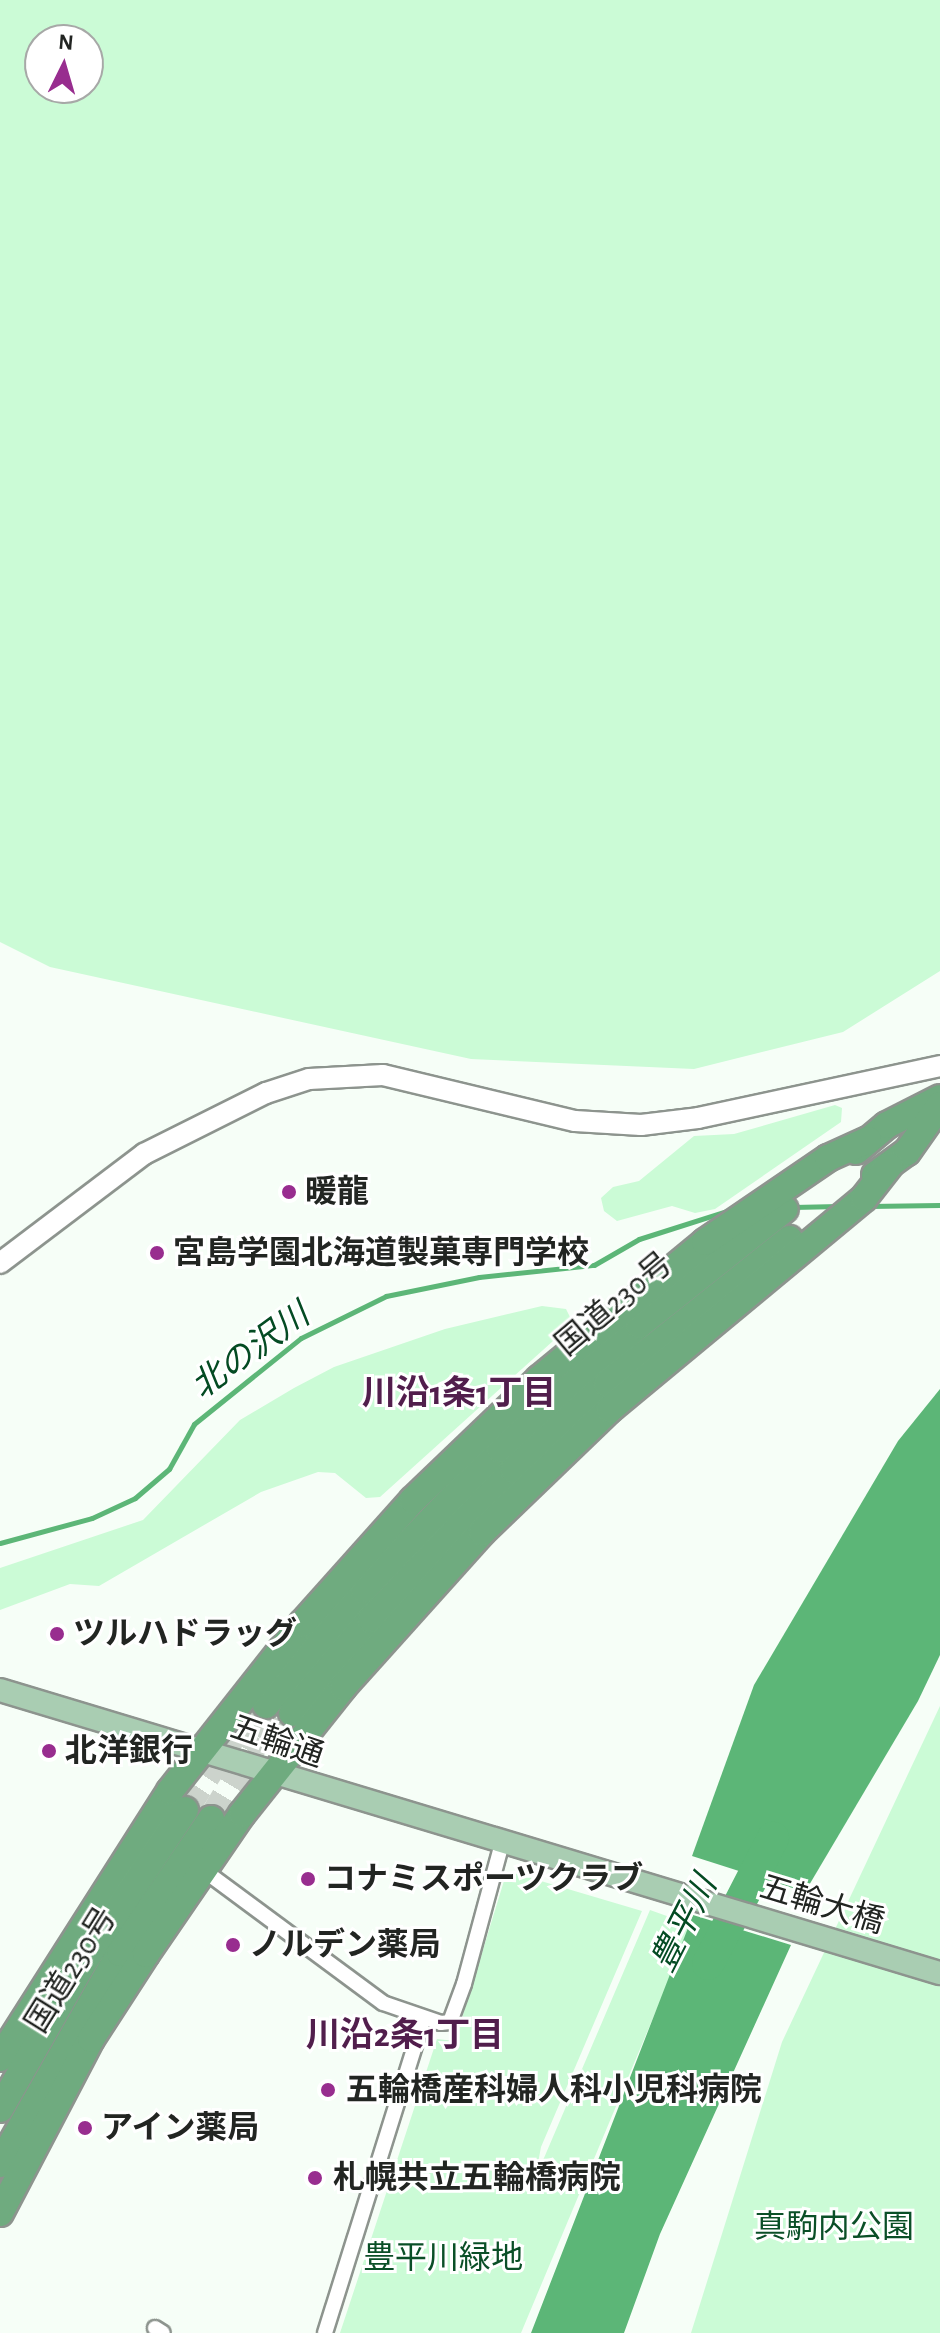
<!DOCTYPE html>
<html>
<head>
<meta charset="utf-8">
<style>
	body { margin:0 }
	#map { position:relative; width:940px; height:2333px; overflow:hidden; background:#f6fef7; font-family:"Alegreya Sans","Noto Sans JP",sans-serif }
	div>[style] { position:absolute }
	.green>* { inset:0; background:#cbfbd6 }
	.water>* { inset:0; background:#5cb677 }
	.stream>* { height:5px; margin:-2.5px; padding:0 2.5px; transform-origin:2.5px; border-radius:2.5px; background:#5cb677 }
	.river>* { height:32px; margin:-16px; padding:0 16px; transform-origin:16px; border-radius:16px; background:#5cb677 }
	.highway-tunnel>* { height:26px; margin-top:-13px; transform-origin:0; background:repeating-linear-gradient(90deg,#ccd3cc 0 26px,transparent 0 39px) }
	.roads { filter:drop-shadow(2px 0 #8d948e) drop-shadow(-2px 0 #8d948e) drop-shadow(0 2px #8d948e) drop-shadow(0 -2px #8d948e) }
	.street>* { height:14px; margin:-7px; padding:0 7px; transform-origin:7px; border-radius:7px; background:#fff }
	.secondary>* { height:20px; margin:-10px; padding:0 10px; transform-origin:10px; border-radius:10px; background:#fff }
	.primary>* { height:22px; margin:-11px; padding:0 11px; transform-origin:11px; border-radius:11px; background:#a9cdb2 }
	.highway>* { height:26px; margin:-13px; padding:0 13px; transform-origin:13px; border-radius:13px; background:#6fab7f }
	.dots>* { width:22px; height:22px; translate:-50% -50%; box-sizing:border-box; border:4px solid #fff; border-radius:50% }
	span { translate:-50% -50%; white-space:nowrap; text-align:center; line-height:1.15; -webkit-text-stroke:6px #fff; paint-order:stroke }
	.poi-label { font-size:32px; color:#222522; font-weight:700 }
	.left { translate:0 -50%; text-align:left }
	.street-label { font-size:32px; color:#222522 }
	.park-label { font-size:32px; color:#0a4f27 }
	.water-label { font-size:34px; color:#044b23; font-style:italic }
	.neighbourhood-label { font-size:34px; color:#511e4c; font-weight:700 }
	.north { position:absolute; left:24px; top:24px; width:80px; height:80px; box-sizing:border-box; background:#fff; border:2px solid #a7a8a7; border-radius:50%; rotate:5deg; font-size:22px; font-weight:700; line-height:32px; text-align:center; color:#222522 }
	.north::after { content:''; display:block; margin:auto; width:28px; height:36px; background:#982d8f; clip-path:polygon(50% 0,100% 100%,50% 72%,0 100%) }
</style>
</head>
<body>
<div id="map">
	<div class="green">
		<div style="clip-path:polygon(evenodd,0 0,940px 0,940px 971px,843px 1032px,694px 1069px,471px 1059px,50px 967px,0 942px,0 0,40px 40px,88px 40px,88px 88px,40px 88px,40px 40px)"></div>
		<div style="clip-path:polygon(835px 1105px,842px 1108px,841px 1122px,715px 1209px,695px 1213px,672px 1206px,617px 1221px,604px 1211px,601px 1198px,613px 1187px,639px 1181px,694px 1136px,734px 1134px)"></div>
		<div style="clip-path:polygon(542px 1306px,566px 1309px,573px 1323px,380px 1497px,366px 1498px,335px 1473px,318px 1472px,261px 1492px,99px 1586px,70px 1584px,0 1610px,0 1568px,143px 1520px,240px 1420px,294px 1388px,334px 1367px,445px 1329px)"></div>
		<div style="clip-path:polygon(940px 1706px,940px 2333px,691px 2333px,782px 2042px)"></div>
		<div style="clip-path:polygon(507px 1871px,642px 1911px,541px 2147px,535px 2179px,650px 1910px,692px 1925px,521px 2333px,340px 2333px,437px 2039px,455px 2041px)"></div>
	</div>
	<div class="water">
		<div style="clip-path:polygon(940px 1389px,940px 1655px,918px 1701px,805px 1892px,692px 1856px,754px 1685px,898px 1441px)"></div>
		<div style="clip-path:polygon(693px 1915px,791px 1945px,660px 2234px,624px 2333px,531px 2333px)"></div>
	</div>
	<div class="stream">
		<div style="left:869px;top:1206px;width:71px;rotate:-0.8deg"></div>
		<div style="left:793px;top:1207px;width:46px;rotate:-1.2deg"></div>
		<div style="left:0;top:1543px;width:95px;rotate:-15.2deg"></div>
		<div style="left:92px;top:1518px;width:47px;rotate:-24.9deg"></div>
		<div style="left:135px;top:1498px;width:45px;rotate:-40.5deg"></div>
		<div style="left:169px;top:1469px;width:51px;rotate:-60.9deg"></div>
		<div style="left:194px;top:1424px;width:137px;rotate:-38.8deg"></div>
		<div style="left:301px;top:1338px;width:95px;rotate:-26.3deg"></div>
		<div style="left:386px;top:1296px;width:95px;rotate:-11.5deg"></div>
		<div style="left:479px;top:1277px;width:116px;rotate:-6deg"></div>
		<div style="left:594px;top:1265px;width:52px;rotate:-30deg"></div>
		<div style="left:639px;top:1239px;width:105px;rotate:-17.7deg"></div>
	</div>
	<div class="river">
		<div style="left:708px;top:1964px;width:142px;rotate:-62.7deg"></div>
	</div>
	<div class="highway-tunnel">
		<div style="left:185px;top:1810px;width:115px;rotate:-56.7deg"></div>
		<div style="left:248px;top:1714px;width:20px;rotate:-27deg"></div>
		<div style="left:211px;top:1819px;width:94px;rotate:-59.3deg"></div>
		<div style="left:259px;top:1738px;width:41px;rotate:-37.1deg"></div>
	</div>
	<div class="roads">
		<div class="street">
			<div style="left:202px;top:1869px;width:225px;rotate:36.5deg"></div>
			<div style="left:383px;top:2003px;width:61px;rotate:19deg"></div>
			<div style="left:441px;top:2023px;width:9px;rotate:-6deg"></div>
			<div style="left:450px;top:2022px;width:40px;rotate:-69.8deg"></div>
			<div style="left:464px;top:1984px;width:146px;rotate:-74.9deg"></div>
			<div style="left:155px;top:2328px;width:9px;rotate:32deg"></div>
			<div style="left:325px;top:2333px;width:330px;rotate:-72.6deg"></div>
		</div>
		<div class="secondary">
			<div style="left:0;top:1263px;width:181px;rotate:-37.1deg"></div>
			<div style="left:144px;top:1154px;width:136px;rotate:-26.6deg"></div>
			<div style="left:266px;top:1093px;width:45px;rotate:-18deg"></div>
			<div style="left:309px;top:1079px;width:74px;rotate:-3.1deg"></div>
			<div style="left:383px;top:1075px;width:197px;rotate:13.5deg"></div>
			<div style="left:575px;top:1121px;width:66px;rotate:3.5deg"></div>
			<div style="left:641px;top:1125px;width:57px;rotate:-7deg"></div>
			<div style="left:698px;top:1118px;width:248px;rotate:-12.1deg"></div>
		</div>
		<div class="primary">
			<div style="left:0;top:1690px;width:982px;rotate:16.76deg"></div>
		</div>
		<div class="highway">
			<div style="left:856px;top:1151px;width:40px;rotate:-40deg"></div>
			<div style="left:887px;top:1125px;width:59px;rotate:-27deg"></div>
			<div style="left:875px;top:1175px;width:39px;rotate:-36deg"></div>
			<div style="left:907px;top:1152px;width:57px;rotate:-54.9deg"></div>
			<div style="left:266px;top:1705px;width:152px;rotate:-49.8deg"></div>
			<div style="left:364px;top:1589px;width:195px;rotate:-45.8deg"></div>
			<div style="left:500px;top:1449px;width:186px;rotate:-41.7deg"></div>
			<div style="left:639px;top:1325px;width:186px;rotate:-38.5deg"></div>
			<div style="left:292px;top:1713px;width:123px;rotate:-50deg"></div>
			<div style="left:371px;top:1619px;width:207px;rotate:-46.2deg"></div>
			<div style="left:514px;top:1470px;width:127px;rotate:-42.8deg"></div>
			<div style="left:607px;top:1384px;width:233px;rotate:-38.5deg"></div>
			<div style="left:0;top:2058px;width:317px;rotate:-57.5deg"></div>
			<div style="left:170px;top:1791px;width:213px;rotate:-51.7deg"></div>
			<div style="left:302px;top:1624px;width:166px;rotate:-48.2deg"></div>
			<div style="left:413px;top:1500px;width:175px;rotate:-43.8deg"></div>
			<div style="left:539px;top:1379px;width:215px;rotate:-39.5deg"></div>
			<div style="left:705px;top:1242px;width:149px;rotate:-34.3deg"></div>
			<div style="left:828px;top:1158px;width:44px;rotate:-24.2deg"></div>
			<div style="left:0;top:2109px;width:166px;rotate:-60.3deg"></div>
			<div style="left:82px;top:1965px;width:186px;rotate:-56.4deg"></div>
			<div style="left:0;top:2164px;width:243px;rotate:-60.4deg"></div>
			<div style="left:120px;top:1953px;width:162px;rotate:-55.8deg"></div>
			<div style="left:0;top:2213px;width:196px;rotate:-62.4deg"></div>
			<div style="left:91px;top:2039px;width:101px;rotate:-57.1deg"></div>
			<div style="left:146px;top:1954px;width:170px;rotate:-55.6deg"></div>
			<div style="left:242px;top:1814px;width:162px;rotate:-51.5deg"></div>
			<div style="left:343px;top:1687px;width:208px;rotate:-48.1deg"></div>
			<div style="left:482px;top:1532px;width:178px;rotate:-43.9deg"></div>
			<div style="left:610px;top:1409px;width:330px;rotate:-39.7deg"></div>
			<div style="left:864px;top:1198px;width:41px;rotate:-52deg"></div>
		</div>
	</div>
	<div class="dots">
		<div style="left:289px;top:1192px;background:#982d8f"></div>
		<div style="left:157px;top:1253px;background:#982d8f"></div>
		<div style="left:57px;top:1634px;background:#982d8f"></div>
		<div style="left:49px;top:1751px;background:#982d8f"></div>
		<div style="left:308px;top:1879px;background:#982d8f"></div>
		<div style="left:233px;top:1945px;background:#982d8f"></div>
		<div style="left:328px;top:2090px;background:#982d8f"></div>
		<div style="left:85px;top:2128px;background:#982d8f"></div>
		<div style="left:315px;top:2178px;background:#982d8f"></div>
	</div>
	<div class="poi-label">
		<span class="left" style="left:305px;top:1192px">暖龍</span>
		<span class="left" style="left:173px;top:1253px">宮島学園北海道製菓専門学校</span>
		<span class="left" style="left:73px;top:1634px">ツルハドラッグ</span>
		<span class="left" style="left:65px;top:1751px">北洋銀行</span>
		<span class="left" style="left:324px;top:1879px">コナミスポーツクラブ</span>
		<span class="left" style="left:249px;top:1945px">ノルデン薬局</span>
		<span class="left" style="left:346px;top:2090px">五輪橋産科婦人科小児科病院</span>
		<span class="left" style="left:101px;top:2128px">アイン薬局</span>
		<span class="left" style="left:333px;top:2178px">札幌共立五輪橋病院</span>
	</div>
	<div class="street-label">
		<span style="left:614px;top:1304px;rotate:-40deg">国道230号</span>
		<span style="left:277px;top:1742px;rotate:19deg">五輪通</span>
		<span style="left:822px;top:1905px;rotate:17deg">五輪大橋</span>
		<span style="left:71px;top:1970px;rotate:-58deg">国道230号</span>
	</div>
	<div class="park-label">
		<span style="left:834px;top:2227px">真駒内公園</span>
		<span style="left:443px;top:2258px">豊平川緑地</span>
	</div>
	<div class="water-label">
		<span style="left:251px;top:1352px;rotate:-36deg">北の沢川</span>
		<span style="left:685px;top:1924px;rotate:-63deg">豊平川</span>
	</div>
	<div class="neighbourhood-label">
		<span style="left:459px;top:1395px">川沿1条1丁目</span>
		<span style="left:405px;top:2037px">川沿2条1丁目</span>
	</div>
	<div class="north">N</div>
</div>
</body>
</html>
